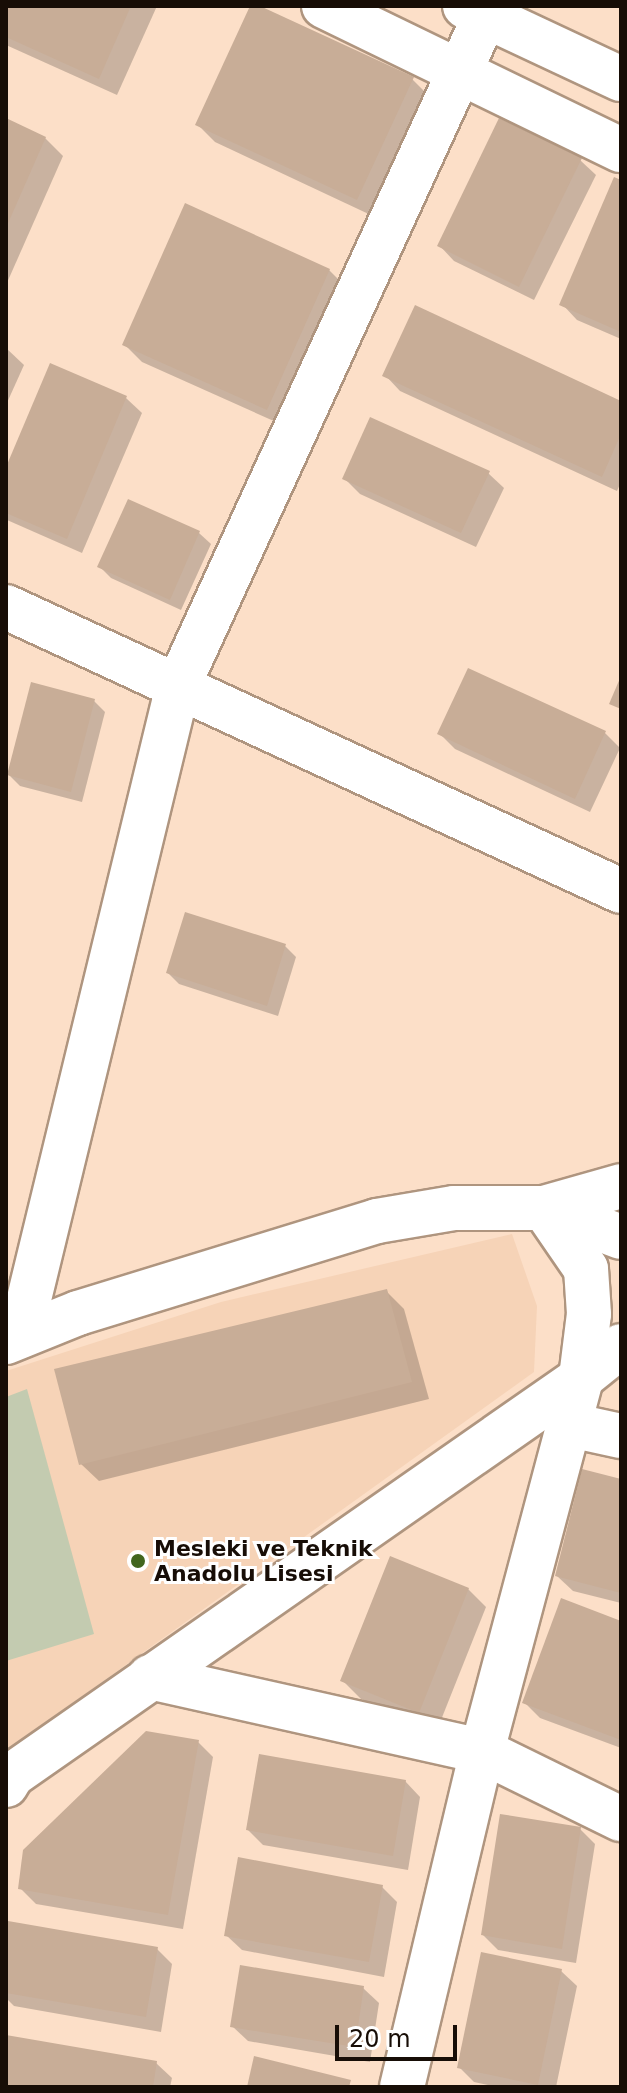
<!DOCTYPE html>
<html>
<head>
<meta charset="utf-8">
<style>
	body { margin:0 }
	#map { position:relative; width:627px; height:2093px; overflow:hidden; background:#fcdfc8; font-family:"DejaVu Sans",sans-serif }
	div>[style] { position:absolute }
	.built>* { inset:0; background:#f6d3b7 }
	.green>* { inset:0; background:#c3cbb0 }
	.shadow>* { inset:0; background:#0003 }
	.building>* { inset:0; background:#c8ad97 }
	.roads { filter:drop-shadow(2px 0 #af957f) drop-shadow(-2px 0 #af957f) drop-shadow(0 2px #af957f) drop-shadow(0 -2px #af957f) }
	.minor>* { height:44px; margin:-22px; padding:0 22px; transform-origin:22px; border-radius:22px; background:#fff }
	.tertiary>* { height:44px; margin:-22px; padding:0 22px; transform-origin:22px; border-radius:22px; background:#fff }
	.primary>* { height:44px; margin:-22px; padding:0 22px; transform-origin:22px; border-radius:22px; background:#fff }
	.dots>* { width:22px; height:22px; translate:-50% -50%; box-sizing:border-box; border:4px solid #fff; border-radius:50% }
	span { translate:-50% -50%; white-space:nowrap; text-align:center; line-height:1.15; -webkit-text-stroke:6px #fff; paint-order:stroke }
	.poi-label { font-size:22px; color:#170d06; font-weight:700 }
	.left { translate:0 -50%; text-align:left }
	.frame { position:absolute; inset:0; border:8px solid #170d06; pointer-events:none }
	.scale { position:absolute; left:335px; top:2025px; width:122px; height:36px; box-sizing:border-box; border:4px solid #170d06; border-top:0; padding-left:10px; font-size:24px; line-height:28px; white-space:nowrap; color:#170d06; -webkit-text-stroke:6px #fff; paint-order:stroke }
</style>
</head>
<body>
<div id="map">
	<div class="built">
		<div style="clip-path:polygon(512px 1234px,537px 1306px,534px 1372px,6px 1751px,6px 1371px,221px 1302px)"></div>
	</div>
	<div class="green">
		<div style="clip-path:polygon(27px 1389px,94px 1634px,6px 1661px,6px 1397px)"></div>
	</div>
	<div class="shadow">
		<div style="clip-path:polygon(6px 6px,157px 6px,117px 95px,6px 45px)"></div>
		<div style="clip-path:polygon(252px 6px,412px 79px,430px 97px,375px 217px,215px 142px,197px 124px)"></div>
		<div style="clip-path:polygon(6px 121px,45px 138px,63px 156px,6px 285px)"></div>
		<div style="clip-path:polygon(580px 160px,596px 175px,534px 300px,454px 261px,439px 245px)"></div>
		<div style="clip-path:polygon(621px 182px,621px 339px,577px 320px,562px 304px)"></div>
		<div style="clip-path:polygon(329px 270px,347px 288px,285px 426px,142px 362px,124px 344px)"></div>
		<div style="clip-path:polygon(6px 348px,24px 365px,6px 405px)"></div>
		<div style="clip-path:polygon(385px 375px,621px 403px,621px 482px,617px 491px,400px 391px)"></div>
		<div style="clip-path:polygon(126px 398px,142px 413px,82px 553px,7px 520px,6px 472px)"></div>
		<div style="clip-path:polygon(488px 473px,504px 488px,476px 547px,360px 494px,344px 478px)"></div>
		<div style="clip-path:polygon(129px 501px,199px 533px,211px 544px,181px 610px,111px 578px,100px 567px)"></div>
		<div style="clip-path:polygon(94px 701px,105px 712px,82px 802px,20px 786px,9px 775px)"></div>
		<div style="clip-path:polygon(605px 733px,620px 748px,590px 812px,455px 749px,440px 734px)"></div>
		<div style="clip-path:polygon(285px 946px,296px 957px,278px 1016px,179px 984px,168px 973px)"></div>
		<div style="clip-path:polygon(386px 1291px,404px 1309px,429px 1399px,99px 1481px,81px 1464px)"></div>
		<div style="clip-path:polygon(621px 1482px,621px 1603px,573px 1591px,557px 1576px)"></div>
		<div style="clip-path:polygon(468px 1589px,486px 1607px,437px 1730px,361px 1699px,343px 1681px)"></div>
		<div style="clip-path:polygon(621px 1623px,621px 1748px,540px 1718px,525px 1703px)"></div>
		<div style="clip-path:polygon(198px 1742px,213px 1757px,183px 1929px,36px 1904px,20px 1888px)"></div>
		<div style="clip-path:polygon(405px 1781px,420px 1797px,408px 1870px,263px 1845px,248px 1830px)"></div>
		<div style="clip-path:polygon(580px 1829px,595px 1844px,576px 1963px,498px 1950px,483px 1935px)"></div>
		<div style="clip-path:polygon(382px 1887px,397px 1902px,384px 1977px,242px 1950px,226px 1935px)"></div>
		<div style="clip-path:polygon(10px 1923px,157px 1949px,172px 1964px,161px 2032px,14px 2006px,6px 1998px,6px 1947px)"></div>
		<div style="clip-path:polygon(561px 1971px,577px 1986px,556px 2087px,497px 2087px,474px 2082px,459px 2067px)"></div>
		<div style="clip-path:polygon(363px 1988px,379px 2003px,370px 2062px,248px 2041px,232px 2026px)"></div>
		<div style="clip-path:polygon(6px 2037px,156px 2063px,172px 2078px,170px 2087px,6px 2087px)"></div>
	</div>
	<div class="building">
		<div style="clip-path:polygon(6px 6px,131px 6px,99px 79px,6px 37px)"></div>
		<div style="clip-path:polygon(250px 6px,260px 6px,414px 77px,357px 200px,195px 125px)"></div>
		<div style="clip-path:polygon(6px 118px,46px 137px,6px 228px)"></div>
		<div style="clip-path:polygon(499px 118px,582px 158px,519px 287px,437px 246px)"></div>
		<div style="clip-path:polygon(614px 177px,621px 180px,621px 332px,559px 305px)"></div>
		<div style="clip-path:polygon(185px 203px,330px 269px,267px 410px,122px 345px)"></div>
		<div style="clip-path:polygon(415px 305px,621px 401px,621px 434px,602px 477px,382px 376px)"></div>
		<div style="clip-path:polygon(50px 363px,127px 396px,67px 539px,6px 513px,6px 467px)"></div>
		<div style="clip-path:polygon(370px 417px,490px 471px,461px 533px,342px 479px)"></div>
		<div style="clip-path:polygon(128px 499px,200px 531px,170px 600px,97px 567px)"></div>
		<div style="clip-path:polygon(468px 668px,606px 731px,575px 799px,437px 734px)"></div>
		<div style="clip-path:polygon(621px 676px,621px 709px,609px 704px)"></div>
		<div style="clip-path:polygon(31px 682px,95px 699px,71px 792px,7px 775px)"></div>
		<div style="clip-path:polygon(185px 912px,286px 944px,267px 1006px,166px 973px)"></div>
		<div style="clip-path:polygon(387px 1289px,412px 1382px,79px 1465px,54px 1369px)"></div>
		<div style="clip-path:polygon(582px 1469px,621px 1479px,621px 1593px,555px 1576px)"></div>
		<div style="clip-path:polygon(390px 1556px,469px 1588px,419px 1713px,340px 1681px)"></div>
		<div style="clip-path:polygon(561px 1598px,621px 1621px,621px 1740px,522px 1703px)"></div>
		<div style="clip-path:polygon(146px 1731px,199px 1740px,168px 1915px,18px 1889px,23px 1850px)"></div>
		<div style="clip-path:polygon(259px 1754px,406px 1780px,393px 1856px,246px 1830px)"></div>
		<div style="clip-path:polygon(500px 1814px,581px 1827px,562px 1949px,481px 1935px)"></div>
		<div style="clip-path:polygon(238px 1857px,383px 1885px,369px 1962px,224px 1936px)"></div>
		<div style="clip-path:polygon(8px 1921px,158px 1947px,146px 2017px,6px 1993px)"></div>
		<div style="clip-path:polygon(481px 1952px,562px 1969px,538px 2085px,457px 2068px)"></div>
		<div style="clip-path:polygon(240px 1965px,364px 1986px,355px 2047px,230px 2027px)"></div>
		<div style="clip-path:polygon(6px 2035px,157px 2061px,153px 2087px,6px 2087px)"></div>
		<div style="clip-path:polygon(254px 2056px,351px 2080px,349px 2087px,247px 2087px)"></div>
	</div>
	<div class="roads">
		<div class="minor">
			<div style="left:6px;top:607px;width:677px;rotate:24.79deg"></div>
			<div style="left:20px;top:1336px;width:669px;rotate:-76.34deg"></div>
			<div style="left:178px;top:686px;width:737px;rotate:-65.38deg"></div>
			<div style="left:570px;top:1425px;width:52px;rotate:12.2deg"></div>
			<div style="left:150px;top:1677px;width:340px;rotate:12.6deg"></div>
			<div style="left:482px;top:1751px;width:155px;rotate:26.1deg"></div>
			<div style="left:402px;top:2087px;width:345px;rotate:-76.6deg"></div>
			<div style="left:482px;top:1751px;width:386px;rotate:-75.1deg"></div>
			<div style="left:581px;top:1378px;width:64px;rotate:-82.9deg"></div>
			<div style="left:589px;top:1314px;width:45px;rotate:-93.8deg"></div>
			<div style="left:586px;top:1269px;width:74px;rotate:-124.5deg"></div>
		</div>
		<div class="tertiary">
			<div style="left:544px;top:1208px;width:82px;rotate:20.6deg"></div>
			<div style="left:6px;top:1342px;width:78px;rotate:-21.9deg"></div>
			<div style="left:78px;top:1313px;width:313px;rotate:-17.1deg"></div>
			<div style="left:377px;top:1221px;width:78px;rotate:-9.6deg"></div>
			<div style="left:454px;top:1208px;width:90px"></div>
			<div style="left:544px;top:1208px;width:80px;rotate:-15.9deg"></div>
			<div style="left:6px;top:1785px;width:12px;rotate:-59deg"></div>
			<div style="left:12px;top:1775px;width:694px;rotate:-34.9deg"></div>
			<div style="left:581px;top:1378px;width:51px;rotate:-38.7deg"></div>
		</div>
		<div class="primary">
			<div style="left:324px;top:6px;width:330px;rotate:25.9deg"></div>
			<div style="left:465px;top:6px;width:172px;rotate:25.1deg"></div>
		</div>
	</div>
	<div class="dots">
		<div style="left:138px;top:1561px;background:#42661e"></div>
	</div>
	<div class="poi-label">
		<span class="left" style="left:154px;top:1561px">Mesleki ve Teknik<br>Anadolu Lisesi</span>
	</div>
	<div class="frame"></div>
	<div class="scale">20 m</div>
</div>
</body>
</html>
